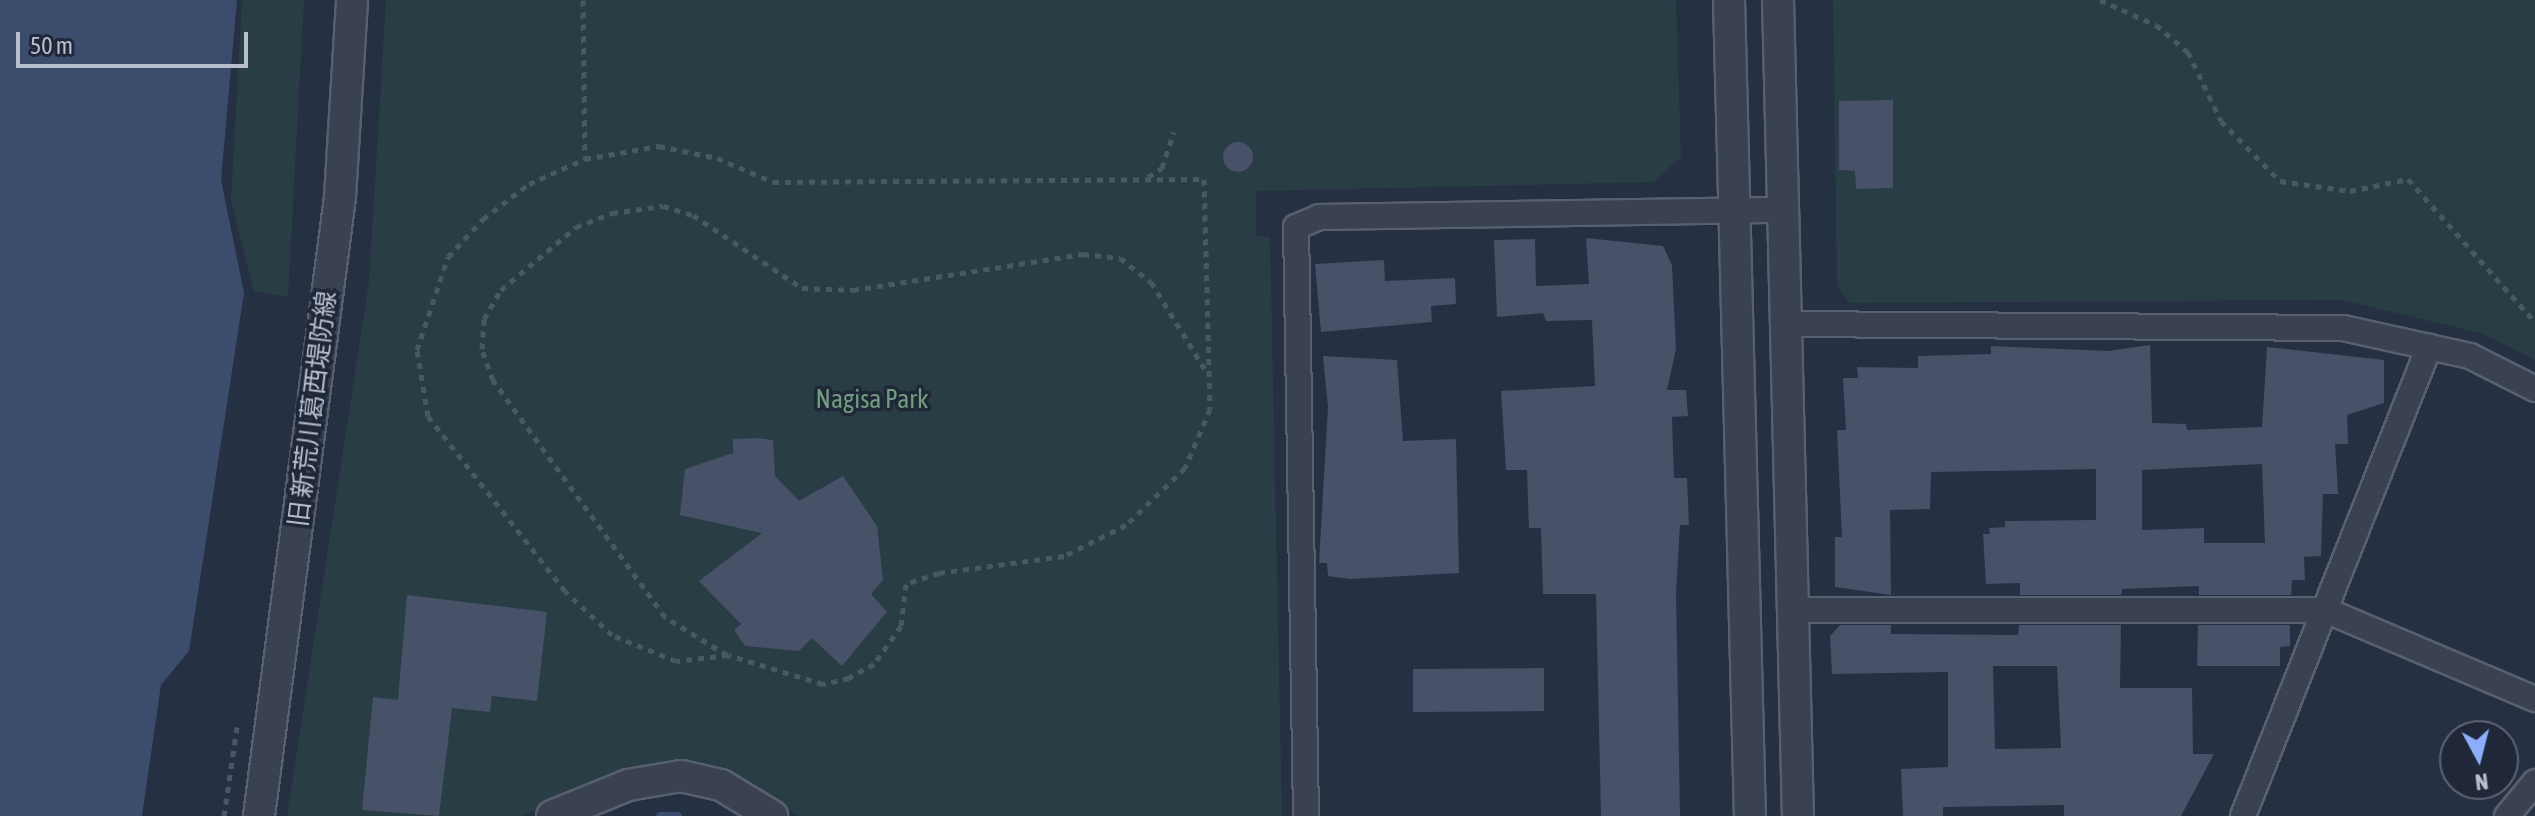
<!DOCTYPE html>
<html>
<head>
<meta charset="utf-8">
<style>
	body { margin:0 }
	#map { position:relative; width:2535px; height:816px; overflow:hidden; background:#263043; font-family:"Asap Condensed","Noto Sans JP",sans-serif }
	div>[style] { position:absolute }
	.green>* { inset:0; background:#283e44 }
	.water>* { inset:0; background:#3b4c6c }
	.stream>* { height:9px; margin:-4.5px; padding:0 4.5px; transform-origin:4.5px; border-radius:4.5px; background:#3b4c6c }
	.building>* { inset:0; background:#475167 }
	.round { border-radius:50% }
	.path>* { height:5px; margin-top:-2.5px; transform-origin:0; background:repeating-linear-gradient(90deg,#465b60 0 6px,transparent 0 12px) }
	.roads { filter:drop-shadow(2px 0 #586070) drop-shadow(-2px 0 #586070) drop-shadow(0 2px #586070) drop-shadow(0 -2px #586070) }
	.minor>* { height:24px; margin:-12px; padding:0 12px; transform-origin:12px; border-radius:12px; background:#3a4252 }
	.tertiary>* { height:30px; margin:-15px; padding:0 15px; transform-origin:15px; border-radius:15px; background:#3a4252 }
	span { translate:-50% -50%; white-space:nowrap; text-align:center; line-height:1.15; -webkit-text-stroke:7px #1f2738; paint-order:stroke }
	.park-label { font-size:26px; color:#6e9e7c }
	.street-label { font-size:26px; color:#b7becc }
	.north { position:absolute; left:2439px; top:720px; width:80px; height:80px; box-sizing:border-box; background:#1f2738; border:2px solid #5c6373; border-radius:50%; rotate:173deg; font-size:22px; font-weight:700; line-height:32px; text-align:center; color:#b7becc }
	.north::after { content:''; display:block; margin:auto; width:28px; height:36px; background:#8daffb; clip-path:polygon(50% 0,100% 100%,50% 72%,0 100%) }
	.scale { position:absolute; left:16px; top:32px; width:232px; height:36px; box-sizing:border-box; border:4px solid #b7becc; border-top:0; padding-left:10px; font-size:24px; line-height:28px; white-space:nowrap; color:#b7becc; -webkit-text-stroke:6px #1f2738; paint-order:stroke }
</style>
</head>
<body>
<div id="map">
	<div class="green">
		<div style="clip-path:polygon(242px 0,304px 0,288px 297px,254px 291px,231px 200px)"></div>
		<div style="clip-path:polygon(386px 0,1676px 0,1681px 157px,1653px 182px,1256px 191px,1256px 236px,1270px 237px,1282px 816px,799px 816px,728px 772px,681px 760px,627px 770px,522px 816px,287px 816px,369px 282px)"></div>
		<div style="clip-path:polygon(1833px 0,2535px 0,2535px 360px,2480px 333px,2342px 300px,1850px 303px,1837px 287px)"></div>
	</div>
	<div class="water">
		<div style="clip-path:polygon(0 0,237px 0,221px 180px,244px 293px,189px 651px,161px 685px,142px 816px,0 816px)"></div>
	</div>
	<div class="stream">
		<div style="left:660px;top:816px;width:17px"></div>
	</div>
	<div class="building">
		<div style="clip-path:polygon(1893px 100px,1893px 188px,1856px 189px,1855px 171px,1839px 170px,1839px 101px)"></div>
		<div class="round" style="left:1223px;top:142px;width:30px;height:30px"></div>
		<div style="clip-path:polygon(1586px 238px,1663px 246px,1672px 265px,1676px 349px,1667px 390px,1686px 390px,1688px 416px,1672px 417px,1674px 478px,1687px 478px,1689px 525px,1680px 525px,1676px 592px,1680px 816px,1601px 816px,1596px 594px,1543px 594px,1541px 528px,1529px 528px,1527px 470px,1506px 470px,1501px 391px,1595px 386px,1592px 320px,1546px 321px,1543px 313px,1497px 317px,1494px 240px,1535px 239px,1536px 286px,1589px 284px)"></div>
		<div style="clip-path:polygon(1384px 260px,1385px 281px,1455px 278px,1456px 304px,1431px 306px,1432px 322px,1321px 332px,1315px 264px)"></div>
		<div style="clip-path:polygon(evenodd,2150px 345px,2152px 423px,2186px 424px,2187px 430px,2262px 427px,2267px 347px,2384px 360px,2384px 403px,2347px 415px,2348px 444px,2335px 444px,2338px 494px,2323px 494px,2321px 556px,2304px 557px,2305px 580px,2292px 580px,2291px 595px,2199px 595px,2199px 586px,2122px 589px,2121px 595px,2020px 595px,2020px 583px,1986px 584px,1983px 534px,1990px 534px,1989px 528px,2005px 527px,2005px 521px,2096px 520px,2096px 469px,1931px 472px,1930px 509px,1890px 510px,1891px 595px,1835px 587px,1835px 537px,1842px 537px,1837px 430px,1846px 430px,1843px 378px,1858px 378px,1857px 367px,1918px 368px,1918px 356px,1991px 354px,1991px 346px,2108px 351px,2150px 345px,2262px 464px,2265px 543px,2204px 543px,2204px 528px,2142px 530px,2142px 470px,2262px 464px)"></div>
		<div style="clip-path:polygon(1323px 356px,1397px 360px,1403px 441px,1456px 439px,1459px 573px,1350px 579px,1328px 576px,1327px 563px,1319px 563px,1328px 407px)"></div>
		<div style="clip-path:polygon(756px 438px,773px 440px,775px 476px,799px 501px,843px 476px,877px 526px,883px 580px,871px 594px,887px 612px,842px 666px,812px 638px,799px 651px,745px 646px,734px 630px,741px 624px,699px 581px,762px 533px,680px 515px,685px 469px,733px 453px,733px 439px)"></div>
		<div style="clip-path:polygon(407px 595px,547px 612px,537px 701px,492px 696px,490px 712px,452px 708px,439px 816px,362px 810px,373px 697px,398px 700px)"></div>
		<div style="clip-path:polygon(evenodd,1840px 625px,1891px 625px,1891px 634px,2018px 635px,2019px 625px,2121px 625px,2120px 688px,2192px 688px,2193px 754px,2214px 754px,2181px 816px,2064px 816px,2064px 805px,1943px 807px,1943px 816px,1903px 816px,1901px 769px,1948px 767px,1948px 672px,1832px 674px,1830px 636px,1840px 625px,1993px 666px,2057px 666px,2061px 748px,1995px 749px,1993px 666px)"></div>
		<div style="clip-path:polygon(2198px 625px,2290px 625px,2290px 646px,2280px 647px,2280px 666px,2197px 666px)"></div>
		<div style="clip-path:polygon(1544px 668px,1544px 711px,1413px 712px,1413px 669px)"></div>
	</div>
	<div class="path">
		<div style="left:583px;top:0;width:159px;rotate:89.3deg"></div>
		<div style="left:2100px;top:0;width:61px;rotate:24.1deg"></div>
		<div style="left:2156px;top:25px;width:42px;rotate:40.2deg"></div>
		<div style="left:2188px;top:52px;width:76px;rotate:64.4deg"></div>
		<div style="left:2221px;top:121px;width:84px;rotate:45.5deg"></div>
		<div style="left:2280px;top:181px;width:71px;rotate:8.1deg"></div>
		<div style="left:2350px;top:191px;width:59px;rotate:-11.7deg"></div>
		<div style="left:2408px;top:179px;width:191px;rotate:48.4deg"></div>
		<div style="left:659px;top:146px;width:59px;rotate:11.7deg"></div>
		<div style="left:717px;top:158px;width:61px;rotate:23.2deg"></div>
		<div style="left:773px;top:182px;width:431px;rotate:-0.4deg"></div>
		<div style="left:1204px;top:179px;width:230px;rotate:88.5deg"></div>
		<div style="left:1210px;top:409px;width:64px;rotate:113deg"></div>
		<div style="left:1185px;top:468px;width:82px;rotate:136deg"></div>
		<div style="left:1126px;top:525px;width:69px;rotate:153.4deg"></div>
		<div style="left:1064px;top:556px;width:126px;rotate:172.3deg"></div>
		<div style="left:939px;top:573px;width:35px;rotate:162deg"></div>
		<div style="left:906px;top:584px;width:42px;rotate:96.8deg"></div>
		<div style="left:901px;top:626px;width:47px;rotate:125.4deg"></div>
		<div style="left:874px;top:664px;width:29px;rotate:151deg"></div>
		<div style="left:849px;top:678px;width:27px;rotate:167deg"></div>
		<div style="left:823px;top:684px;width:99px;rotate:-163deg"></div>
		<div style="left:728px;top:655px;width:52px;rotate:173.4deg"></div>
		<div style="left:676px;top:661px;width:69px;rotate:-157.9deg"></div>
		<div style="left:612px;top:635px;width:64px;rotate:-136.9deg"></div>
		<div style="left:565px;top:591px;width:222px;rotate:-128.1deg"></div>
		<div style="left:428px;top:416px;width:67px;rotate:-99.5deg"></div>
		<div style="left:417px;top:350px;width:98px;rotate:-71.6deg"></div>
		<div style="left:448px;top:257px;width:52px;rotate:-47.4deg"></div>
		<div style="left:483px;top:219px;width:58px;rotate:-37.3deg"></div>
		<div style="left:529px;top:184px;width:61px;rotate:-24.1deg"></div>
		<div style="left:585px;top:159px;width:75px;rotate:-10deg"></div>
		<div style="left:1148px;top:177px;width:17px;rotate:-33deg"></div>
		<div style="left:1162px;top:168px;width:38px;rotate:-72deg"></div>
		<div style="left:727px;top:655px;width:73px;rotate:-148.5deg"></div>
		<div style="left:665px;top:617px;width:293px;rotate:-126deg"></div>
		<div style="left:493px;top:380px;width:33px;rotate:-110deg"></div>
		<div style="left:482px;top:349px;width:30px;rotate:-86deg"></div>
		<div style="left:484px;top:319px;width:34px;rotate:-60deg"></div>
		<div style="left:501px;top:290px;width:98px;rotate:-40deg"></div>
		<div style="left:576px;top:227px;width:39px;rotate:-21deg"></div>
		<div style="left:612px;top:213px;width:51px;rotate:-7.8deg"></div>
		<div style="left:663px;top:206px;width:31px;rotate:17deg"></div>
		<div style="left:693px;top:215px;width:131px;rotate:33.8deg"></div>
		<div style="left:802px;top:288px;width:51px;rotate:2.2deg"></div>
		<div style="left:853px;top:290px;width:233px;rotate:-8.9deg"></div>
		<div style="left:1083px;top:254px;width:37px;rotate:6deg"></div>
		<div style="left:1120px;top:258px;width:39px;rotate:38deg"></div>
		<div style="left:1151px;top:282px;width:105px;rotate:58.3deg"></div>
		<div style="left:224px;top:816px;width:90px;rotate:-81.7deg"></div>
	</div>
	<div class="roads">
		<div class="minor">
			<div style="left:1786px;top:324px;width:557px;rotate:0.41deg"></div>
			<div style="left:2343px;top:328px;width:130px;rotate:12.4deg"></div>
			<div style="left:2470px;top:356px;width:73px;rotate:26.9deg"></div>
			<div style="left:1795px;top:610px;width:530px"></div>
			<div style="left:2325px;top:610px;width:228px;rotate:23deg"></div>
			<div style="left:1306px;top:816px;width:589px;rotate:-90.97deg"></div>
			<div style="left:1296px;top:227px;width:25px;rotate:-23deg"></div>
			<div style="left:1319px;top:217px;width:464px;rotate:-0.9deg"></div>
			<div style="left:2243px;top:816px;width:505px;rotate:-68.37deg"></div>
			<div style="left:2507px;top:816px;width:44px;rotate:-50.5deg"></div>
		</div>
		<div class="tertiary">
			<div style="left:1729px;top:0;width:816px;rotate:88.53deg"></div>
			<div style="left:1778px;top:0;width:816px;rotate:88.6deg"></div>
			<div style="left:259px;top:816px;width:624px;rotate:-82.54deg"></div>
			<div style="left:340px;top:197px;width:197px;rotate:-86.5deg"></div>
			<div style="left:552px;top:816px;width:82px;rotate:-22.2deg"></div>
			<div style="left:628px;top:785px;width:54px;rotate:-9.6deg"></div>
			<div style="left:681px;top:776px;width:41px;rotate:12.7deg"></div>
			<div style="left:721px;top:785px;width:60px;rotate:31.3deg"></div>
		</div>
	</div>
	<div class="park-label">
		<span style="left:872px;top:400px">Nagisa Park</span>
	</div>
	<div class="street-label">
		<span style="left:313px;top:409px;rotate:-83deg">旧 新荒川葛西堤防線</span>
	</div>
	<div class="north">N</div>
	<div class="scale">50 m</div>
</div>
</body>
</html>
